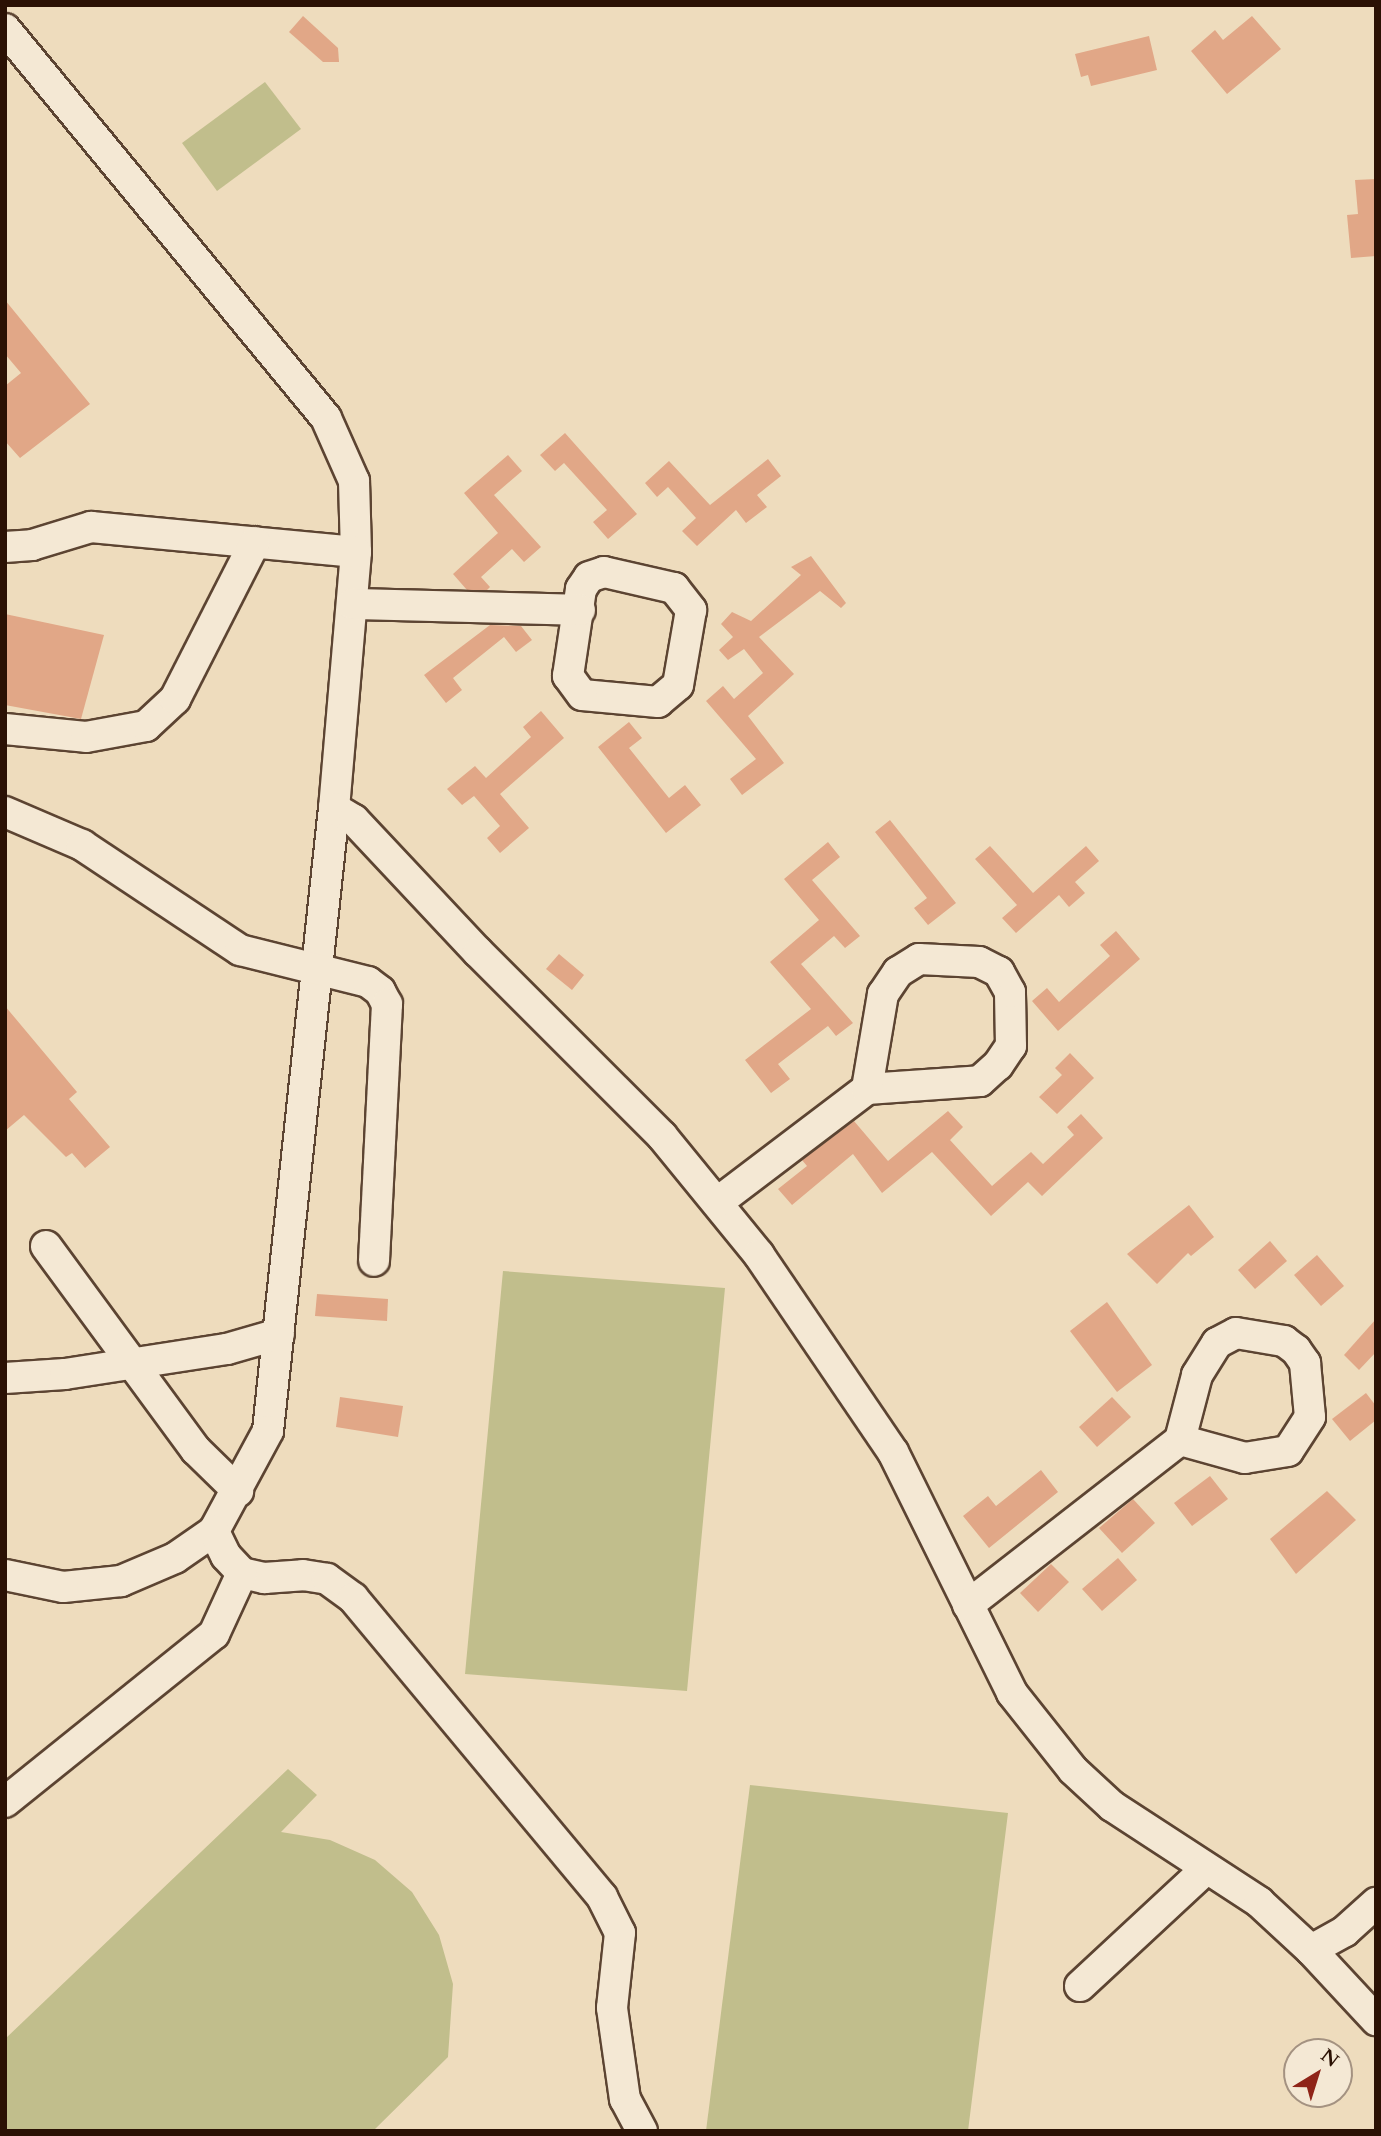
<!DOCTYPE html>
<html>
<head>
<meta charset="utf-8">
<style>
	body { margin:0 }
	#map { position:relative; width:1381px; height:2136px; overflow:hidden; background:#eedcbd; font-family:Cardo,serif }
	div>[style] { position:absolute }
	.green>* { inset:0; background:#c1be8c }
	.building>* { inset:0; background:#e1a787 }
	.roads { filter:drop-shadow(2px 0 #5c4432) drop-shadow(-2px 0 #5c4432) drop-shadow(0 2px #5c4432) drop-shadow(0 -2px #5c4432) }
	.minor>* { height:30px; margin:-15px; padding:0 15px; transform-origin:15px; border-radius:15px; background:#f4e8d4 }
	span { translate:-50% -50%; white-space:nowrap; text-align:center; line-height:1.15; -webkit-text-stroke:6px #f4e8d4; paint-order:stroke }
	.frame { position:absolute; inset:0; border:7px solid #2b1104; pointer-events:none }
	.north { position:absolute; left:1283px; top:2038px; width:70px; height:70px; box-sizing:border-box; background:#f4e8d4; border:2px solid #a49281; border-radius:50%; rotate:38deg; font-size:19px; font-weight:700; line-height:28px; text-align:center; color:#2b1104 }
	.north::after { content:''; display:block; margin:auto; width:24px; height:32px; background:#8f2418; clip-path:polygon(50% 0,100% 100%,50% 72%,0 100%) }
</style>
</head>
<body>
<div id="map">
	<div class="green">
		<div style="clip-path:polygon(265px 82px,301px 129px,217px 191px,182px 143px)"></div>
		<div style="clip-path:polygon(503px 1271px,725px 1288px,687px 1691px,465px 1674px)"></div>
		<div style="clip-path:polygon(288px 1769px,317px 1795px,281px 1832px,330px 1840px,375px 1860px,412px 1892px,439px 1935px,453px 1984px,448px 2057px,373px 2131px,5px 2131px,5px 2039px)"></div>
		<div style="clip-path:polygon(750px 1785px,1008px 1813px,968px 2131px,706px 2131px)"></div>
	</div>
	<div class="building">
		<div style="clip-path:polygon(303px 16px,338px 48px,339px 62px,323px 62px,289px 32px)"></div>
		<div style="clip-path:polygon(1252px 16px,1281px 49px,1227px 94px,1191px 51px,1215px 30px,1223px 40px)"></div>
		<div style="clip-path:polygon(1149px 36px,1157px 70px,1091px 86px,1088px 75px,1081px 77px,1075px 54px)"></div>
		<div style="clip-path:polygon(1376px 179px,1376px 256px,1351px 258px,1347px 215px,1358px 214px,1355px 180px)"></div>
		<div style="clip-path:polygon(5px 300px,90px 404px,20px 458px,5px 441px,5px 386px,21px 373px,5px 354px)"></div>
		<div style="clip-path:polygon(565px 433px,637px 514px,608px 539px,593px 522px,607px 510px,564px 463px,555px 471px,540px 455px)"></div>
		<div style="clip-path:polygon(508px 455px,522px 471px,494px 495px,541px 547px,524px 562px,512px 549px,481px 577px,490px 587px,487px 590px,467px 590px,453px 574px,498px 533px,464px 493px)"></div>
		<div style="clip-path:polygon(768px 459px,781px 476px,757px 495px,767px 507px,746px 523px,736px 510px,697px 546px,682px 531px,696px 518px,668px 487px,657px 497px,645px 483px,669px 461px,710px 505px)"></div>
		<div style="clip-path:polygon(811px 556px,846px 603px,841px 608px,820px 591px,759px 637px,794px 674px,748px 716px,784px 763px,742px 795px,730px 779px,756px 759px,706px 701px,723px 686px,734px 699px,763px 673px,744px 649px,728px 660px,719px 650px,733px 637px,721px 624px,732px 612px,751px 621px,801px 575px,791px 567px)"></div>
		<div style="clip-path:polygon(5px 614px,104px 635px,81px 719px,5px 705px)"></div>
		<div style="clip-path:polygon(490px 625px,521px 626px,532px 640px,516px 652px,504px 637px,453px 678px,462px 690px,446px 703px,424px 675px)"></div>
		<div style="clip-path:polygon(541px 711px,564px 738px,500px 794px,529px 828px,500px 853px,487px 838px,500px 826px,474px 796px,462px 805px,447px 789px,475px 766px,486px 778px,531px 737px,523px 727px)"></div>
		<div style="clip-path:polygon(629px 722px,642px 738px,629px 748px,669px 798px,685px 785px,701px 805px,666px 833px,598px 747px)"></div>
		<div style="clip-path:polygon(890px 820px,956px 903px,928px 925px,914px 908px,927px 898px,875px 832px)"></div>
		<div style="clip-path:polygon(828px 842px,840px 857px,812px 880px,860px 936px,845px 948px,834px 936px,801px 964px,853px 1023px,836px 1036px,828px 1026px,778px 1064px,790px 1079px,771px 1093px,745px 1060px,811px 1009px,770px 962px,819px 920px,784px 879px)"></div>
		<div style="clip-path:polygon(990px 846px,1033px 893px,1086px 846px,1099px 861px,1075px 882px,1085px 893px,1069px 907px,1059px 895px,1016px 933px,1002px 918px,1017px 905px,975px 859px)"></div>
		<div style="clip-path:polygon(1116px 931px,1140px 959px,1058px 1031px,1032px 1001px,1047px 988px,1059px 1002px,1110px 956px,1100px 945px)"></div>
		<div style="clip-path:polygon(559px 954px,584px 975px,572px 990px,546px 969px)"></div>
		<div style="clip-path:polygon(5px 1006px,77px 1092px,69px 1099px,110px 1147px,85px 1168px,72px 1153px,66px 1157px,24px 1115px,5px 1131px)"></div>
		<div style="clip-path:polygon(1070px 1053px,1094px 1078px,1057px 1114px,1039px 1097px,1062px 1075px,1055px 1068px)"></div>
		<div style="clip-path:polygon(948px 1111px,963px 1127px,950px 1140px,992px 1186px,1031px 1152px,1043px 1164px,1074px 1135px,1067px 1127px,1081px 1114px,1103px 1138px,1042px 1196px,1028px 1182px,991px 1216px,932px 1152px,882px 1193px,853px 1154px,792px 1205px,778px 1189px,807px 1166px,802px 1160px,854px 1121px,888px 1161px)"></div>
		<div style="clip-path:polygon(1189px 1205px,1214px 1237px,1191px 1256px,1188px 1253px,1157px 1284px,1127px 1254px)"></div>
		<div style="clip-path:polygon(1270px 1241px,1287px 1261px,1255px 1289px,1238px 1270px)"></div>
		<div style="clip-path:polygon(1317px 1255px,1344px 1286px,1321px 1306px,1294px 1275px)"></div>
		<div style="clip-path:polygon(317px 1294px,388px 1299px,387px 1321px,315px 1316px)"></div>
		<div style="clip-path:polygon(1107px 1302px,1152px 1365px,1117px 1392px,1070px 1331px)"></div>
		<div style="clip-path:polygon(1376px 1319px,1376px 1352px,1359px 1370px,1344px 1355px)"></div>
		<div style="clip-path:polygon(1366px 1393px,1376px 1406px,1376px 1420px,1350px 1441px,1332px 1419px)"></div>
		<div style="clip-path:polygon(340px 1397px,403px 1406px,398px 1437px,336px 1427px)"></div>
		<div style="clip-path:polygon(1112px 1397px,1131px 1417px,1097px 1447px,1079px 1427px)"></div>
		<div style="clip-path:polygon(1041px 1470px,1058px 1492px,989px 1548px,963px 1516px,988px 1496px,996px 1506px)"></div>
		<div style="clip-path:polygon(1210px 1476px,1228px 1499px,1192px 1526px,1174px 1503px)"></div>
		<div style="clip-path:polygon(1327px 1491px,1356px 1520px,1296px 1574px,1270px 1539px)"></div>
		<div style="clip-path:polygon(1133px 1499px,1155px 1523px,1122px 1553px,1099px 1528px)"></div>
		<div style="clip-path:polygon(1118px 1558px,1137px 1580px,1102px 1611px,1082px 1589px)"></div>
		<div style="clip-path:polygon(1051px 1564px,1069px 1582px,1038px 1612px,1020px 1593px)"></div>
	</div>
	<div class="roads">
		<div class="minor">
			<div style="left:5px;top:29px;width:504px;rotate:50.47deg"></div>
			<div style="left:326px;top:418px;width:69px;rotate:66deg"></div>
			<div style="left:354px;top:481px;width:71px;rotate:88.4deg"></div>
			<div style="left:356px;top:552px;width:257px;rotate:94.9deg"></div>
			<div style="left:334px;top:808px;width:626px;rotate:96.05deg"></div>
			<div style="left:268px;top:1431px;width:114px;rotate:118.4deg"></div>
			<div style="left:214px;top:1531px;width:47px;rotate:145.3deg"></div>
			<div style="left:175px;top:1558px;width:59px;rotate:156.9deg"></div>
			<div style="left:121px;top:1581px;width:58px;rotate:174.1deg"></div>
			<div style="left:63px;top:1587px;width:59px;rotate:-168.3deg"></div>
			<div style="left:5px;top:547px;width:27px;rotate:-4deg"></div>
			<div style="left:32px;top:545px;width:62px;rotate:-17deg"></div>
			<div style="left:91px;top:527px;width:266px;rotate:5.4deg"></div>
			<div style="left:604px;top:572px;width:72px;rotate:12.9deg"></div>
			<div style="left:674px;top:588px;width:28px;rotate:52deg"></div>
			<div style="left:691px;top:610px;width:76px;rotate:99.8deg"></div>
			<div style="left:678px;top:685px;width:26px;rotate:140deg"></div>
			<div style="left:658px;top:702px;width:76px;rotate:-174.7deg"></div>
			<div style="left:582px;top:695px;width:24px;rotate:-126deg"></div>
			<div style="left:568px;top:676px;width:88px;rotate:-81.5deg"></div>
			<div style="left:581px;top:589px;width:14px;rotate:-56deg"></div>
			<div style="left:589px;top:577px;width:16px;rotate:-18deg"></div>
			<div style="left:352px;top:604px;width:228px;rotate:1.5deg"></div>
			<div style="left:5px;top:729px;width:81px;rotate:5.6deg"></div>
			<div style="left:86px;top:737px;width:61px;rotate:-10.4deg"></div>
			<div style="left:146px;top:726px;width:40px;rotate:-43deg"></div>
			<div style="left:175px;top:699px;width:176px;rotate:-63deg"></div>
			<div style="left:334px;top:808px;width:23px;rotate:31deg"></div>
			<div style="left:354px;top:820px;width:181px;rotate:46.8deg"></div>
			<div style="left:478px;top:952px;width:260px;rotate:45deg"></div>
			<div style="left:662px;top:1136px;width:154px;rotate:50.8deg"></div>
			<div style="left:759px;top:1255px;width:238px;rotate:55.8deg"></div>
			<div style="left:893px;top:1452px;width:269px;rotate:63.7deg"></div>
			<div style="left:1012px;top:1693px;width:98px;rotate:51.6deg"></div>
			<div style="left:1073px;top:1770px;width:53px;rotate:42.7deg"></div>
			<div style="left:1112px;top:1806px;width:176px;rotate:33.1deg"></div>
			<div style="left:1259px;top:1902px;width:71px;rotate:42.7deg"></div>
			<div style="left:1311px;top:1950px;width:39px;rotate:-29deg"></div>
			<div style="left:1345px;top:1931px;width:42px;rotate:-42.1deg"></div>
			<div style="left:5px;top:812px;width:84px;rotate:23.2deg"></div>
			<div style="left:82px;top:845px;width:190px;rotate:33.6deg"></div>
			<div style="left:240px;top:950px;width:132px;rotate:14deg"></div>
			<div style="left:368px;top:982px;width:15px;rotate:37deg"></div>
			<div style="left:380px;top:991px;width:15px;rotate:62deg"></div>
			<div style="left:387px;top:1004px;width:257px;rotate:92.9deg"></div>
			<div style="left:718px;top:1202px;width:187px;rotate:-37.2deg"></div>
			<div style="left:867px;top:1089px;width:113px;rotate:-4deg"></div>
			<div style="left:980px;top:1081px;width:24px;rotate:-42deg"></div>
			<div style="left:998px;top:1065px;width:23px;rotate:-56deg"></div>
			<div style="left:1011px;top:1046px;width:54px;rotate:-91.1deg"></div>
			<div style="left:1010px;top:992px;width:23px;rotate:-119deg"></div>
			<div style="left:999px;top:972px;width:22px;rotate:-153deg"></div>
			<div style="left:979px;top:962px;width:60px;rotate:-177.1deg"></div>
			<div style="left:919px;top:959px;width:25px;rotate:148deg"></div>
			<div style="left:898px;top:972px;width:27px;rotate:124deg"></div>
			<div style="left:883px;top:994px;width:96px;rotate:99.6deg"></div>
			<div style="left:46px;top:1246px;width:253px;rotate:53.7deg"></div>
			<div style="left:196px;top:1450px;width:59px;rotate:44.3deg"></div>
			<div style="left:5px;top:1378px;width:60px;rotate:-3.8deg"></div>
			<div style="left:65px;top:1374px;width:164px;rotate:-8.8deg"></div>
			<div style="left:227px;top:1349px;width:54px;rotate:-16.1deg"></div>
			<div style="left:242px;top:1573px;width:23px;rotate:13deg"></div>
			<div style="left:264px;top:1578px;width:39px;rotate:-4deg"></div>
			<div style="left:303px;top:1575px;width:24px;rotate:9deg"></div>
			<div style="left:327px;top:1579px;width:32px;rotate:36deg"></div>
			<div style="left:353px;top:1598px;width:389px;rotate:50.2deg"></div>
			<div style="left:602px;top:1897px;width:40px;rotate:63.4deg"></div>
			<div style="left:620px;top:1933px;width:75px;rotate:96.1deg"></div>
			<div style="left:612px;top:2008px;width:92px;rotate:81.9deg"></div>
			<div style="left:625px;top:2099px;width:36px;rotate:62deg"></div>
			<div style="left:968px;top:1605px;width:269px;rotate:-37.9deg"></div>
			<div style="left:1180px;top:1440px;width:67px;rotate:-75.3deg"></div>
			<div style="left:1197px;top:1375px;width:38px;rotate:-58deg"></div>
			<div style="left:1217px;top:1343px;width:21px;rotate:-28deg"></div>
			<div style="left:1236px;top:1333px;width:49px;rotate:9.5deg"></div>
			<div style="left:1284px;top:1341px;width:15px;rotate:37deg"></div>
			<div style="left:1296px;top:1350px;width:16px;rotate:55deg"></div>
			<div style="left:1305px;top:1363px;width:54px;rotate:84.7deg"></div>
			<div style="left:1310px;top:1417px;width:40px;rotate:122.9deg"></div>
			<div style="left:1288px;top:1451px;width:44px;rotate:170.8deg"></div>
			<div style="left:1245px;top:1458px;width:67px;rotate:-164.5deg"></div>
			<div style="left:5px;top:1802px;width:268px;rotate:-38.8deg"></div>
			<div style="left:214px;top:1634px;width:67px;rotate:-65.3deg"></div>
			<div style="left:242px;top:1573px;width:23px;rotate:-133deg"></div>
			<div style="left:226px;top:1556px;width:28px;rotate:-116deg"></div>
			<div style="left:1311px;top:1950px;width:96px;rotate:47.1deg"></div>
			<div style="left:1080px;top:1986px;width:172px;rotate:-42.9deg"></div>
		</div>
	</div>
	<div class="frame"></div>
	<div class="north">N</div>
</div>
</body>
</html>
